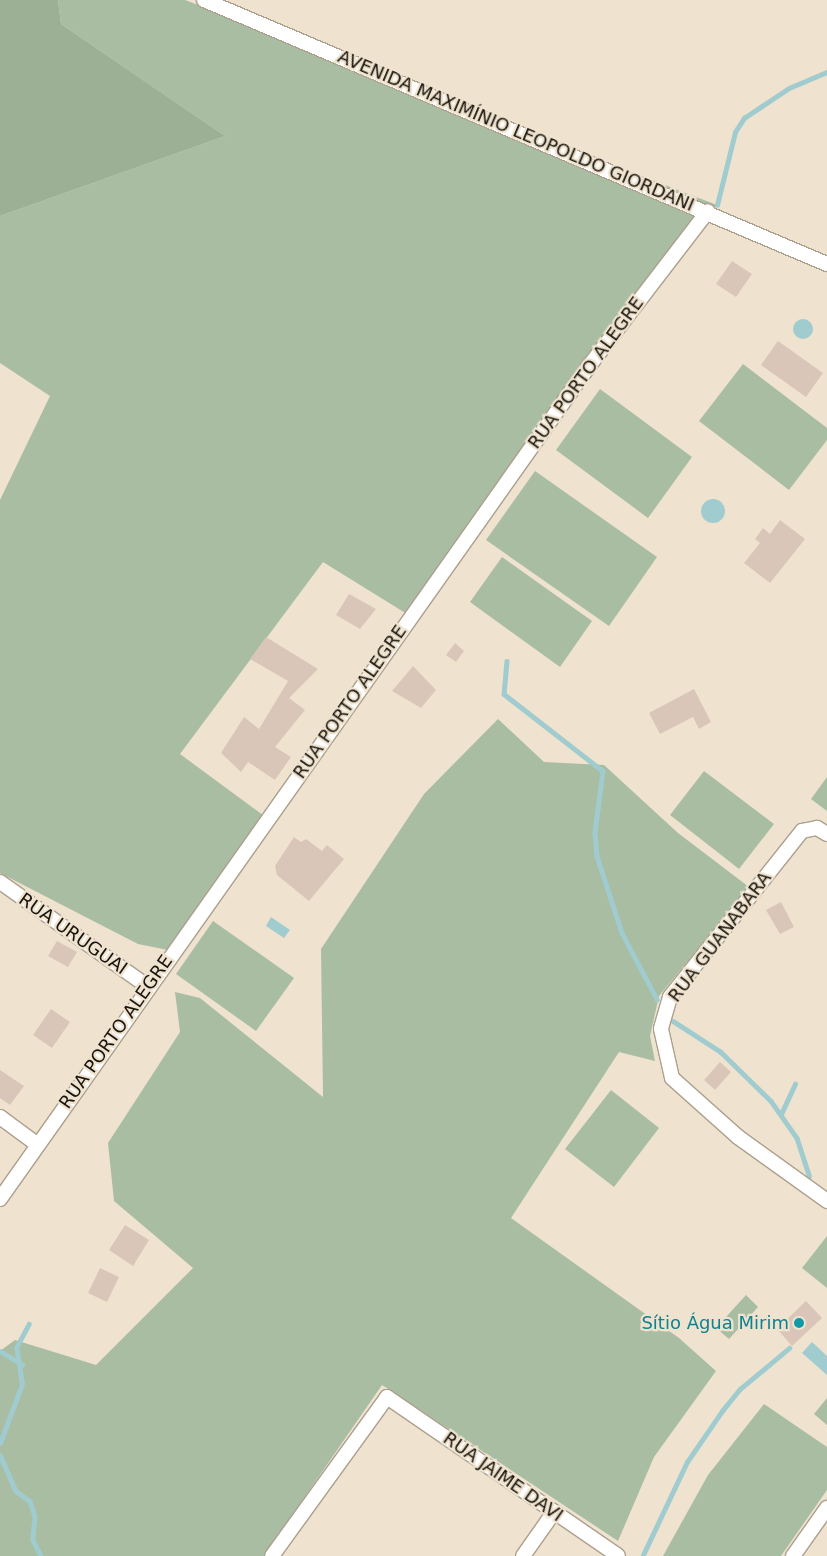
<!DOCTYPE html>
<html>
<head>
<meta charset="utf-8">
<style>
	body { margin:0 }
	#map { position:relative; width:827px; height:1556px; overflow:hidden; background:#efe3cf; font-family:"DejaVu Sans",sans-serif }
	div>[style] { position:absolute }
	.green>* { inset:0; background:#a9bda3 }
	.forest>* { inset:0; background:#9bb095 }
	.water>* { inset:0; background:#a0cbcf }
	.round { border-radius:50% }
	.stream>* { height:4.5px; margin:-2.25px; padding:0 2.25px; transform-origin:2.25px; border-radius:2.25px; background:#a0cbcf }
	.building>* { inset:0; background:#dac6b8 }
	.roads { filter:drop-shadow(1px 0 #aba08d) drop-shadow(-1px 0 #aba08d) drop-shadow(0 1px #aba08d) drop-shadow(0 -1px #aba08d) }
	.minor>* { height:14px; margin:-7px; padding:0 7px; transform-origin:7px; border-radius:7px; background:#fff }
	.dots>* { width:14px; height:14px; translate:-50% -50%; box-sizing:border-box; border:2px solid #efe3cf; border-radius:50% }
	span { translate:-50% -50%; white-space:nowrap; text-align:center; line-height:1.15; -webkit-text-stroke:4.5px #efe3cf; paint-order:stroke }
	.street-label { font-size:18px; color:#18140d }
	.culture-label { font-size:18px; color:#0d838f }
	.right { translate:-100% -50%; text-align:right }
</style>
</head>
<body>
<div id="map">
	<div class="green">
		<div style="clip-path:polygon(58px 0,185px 0,717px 205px,415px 619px,323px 562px,180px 754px,271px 821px,178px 952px,138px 944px,0 873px,0 500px,50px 396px,0 363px,0 216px,225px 136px,61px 24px)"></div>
		<div style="clip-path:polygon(743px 364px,827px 428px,827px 440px,789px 490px,699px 421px)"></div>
		<div style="clip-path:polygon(600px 389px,692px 457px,648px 518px,556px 450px)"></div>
		<div style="clip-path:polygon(535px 471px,657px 557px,609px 626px,486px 540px)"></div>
		<div style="clip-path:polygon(502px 557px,592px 621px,560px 667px,470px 602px)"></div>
		<div style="clip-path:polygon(498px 719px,544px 762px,604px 765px,678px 833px,749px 887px,659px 996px,650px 1036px,655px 1061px,619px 1052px,511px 1218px,679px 1338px,716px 1371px,654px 1457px,618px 1541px,382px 1385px,264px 1556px,0 1556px,0 1351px,15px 1340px,96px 1365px,193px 1268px,114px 1201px,108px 1143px,180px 1032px,175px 992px,200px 998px,323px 1097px,321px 949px,424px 794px)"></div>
		<div style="clip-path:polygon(704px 771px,774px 824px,739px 869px,670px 815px)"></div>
		<div style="clip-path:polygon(827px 777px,827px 811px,811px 799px)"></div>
		<div style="clip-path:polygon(213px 921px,294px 978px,256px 1031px,176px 974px)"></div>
		<div style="clip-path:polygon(611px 1090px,659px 1128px,614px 1187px,565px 1149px)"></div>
		<div style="clip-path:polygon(827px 1236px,827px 1288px,802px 1268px)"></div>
		<div style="clip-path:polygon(746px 1295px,758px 1307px,729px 1339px,716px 1328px)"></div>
		<div style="clip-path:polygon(827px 1398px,827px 1425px,814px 1414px)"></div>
		<div style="clip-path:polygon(764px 1404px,827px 1447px,827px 1490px,781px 1556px,663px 1556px,708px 1475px)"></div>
	</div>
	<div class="forest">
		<div style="clip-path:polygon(0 0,58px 0,61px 24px,225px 136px,0 216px)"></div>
	</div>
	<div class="water">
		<div class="round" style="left:793px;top:319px;width:20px;height:20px"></div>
		<div class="round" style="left:701px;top:499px;width:24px;height:24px"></div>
		<div style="clip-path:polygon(271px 917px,290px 930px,284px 938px,266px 926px)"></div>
		<div style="clip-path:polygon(812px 1342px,827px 1356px,827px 1375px,802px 1353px)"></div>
	</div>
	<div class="stream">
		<div style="left:717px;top:205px;width:75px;rotate:-76.1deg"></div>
		<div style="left:735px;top:132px;width:17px;rotate:-57deg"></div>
		<div style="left:744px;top:118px;width:54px;rotate:-33.7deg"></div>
		<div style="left:789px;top:88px;width:41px;rotate:-22.8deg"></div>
		<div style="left:507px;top:661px;width:33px;rotate:95deg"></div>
		<div style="left:504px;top:694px;width:125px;rotate:37.9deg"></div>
		<div style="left:603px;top:771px;width:63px;rotate:97.4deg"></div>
		<div style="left:595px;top:833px;width:23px;rotate:85deg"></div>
		<div style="left:597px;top:856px;width:81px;rotate:72deg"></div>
		<div style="left:622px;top:933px;width:75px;rotate:62.1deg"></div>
		<div style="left:673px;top:1021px;width:57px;rotate:32.9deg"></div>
		<div style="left:721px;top:1052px;width:70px;rotate:44.4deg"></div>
		<div style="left:771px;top:1101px;width:45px;rotate:54.9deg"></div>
		<div style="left:797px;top:1138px;width:40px;rotate:72deg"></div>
		<div style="left:781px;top:1114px;width:33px;rotate:-65deg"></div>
		<div style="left:0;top:1351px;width:26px;rotate:31deg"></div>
		<div style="left:0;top:1443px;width:63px;rotate:-69.6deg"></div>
		<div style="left:22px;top:1384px;width:36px;rotate:-99deg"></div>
		<div style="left:16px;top:1348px;width:27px;rotate:-62deg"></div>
		<div style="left:0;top:1455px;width:39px;rotate:66deg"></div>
		<div style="left:16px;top:1491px;width:17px;rotate:36deg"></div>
		<div style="left:30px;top:1501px;width:16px;rotate:72deg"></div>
		<div style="left:35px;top:1516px;width:24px;rotate:95deg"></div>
		<div style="left:33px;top:1540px;width:18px;rotate:63deg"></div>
		<div style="left:643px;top:1555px;width:103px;rotate:-64.7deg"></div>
		<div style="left:687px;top:1462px;width:62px;rotate:-55.5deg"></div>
		<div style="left:722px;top:1411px;width:28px;rotate:-51deg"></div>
		<div style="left:740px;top:1389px;width:64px;rotate:-39.9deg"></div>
	</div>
	<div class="building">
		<div style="clip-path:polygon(732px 261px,752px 274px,736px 297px,716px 284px)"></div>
		<div style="clip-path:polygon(778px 341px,823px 373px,806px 397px,761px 365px)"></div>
		<div style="clip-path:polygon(780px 520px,805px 539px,770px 583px,744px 563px,760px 543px,755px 539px,763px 528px,770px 534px)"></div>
		<div style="clip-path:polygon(349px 594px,376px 609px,360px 629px,336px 615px)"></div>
		<div style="clip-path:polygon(266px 637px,318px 669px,289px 698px,305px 710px,275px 747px,291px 757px,275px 780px,248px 762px,241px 772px,221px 753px,244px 717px,259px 729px,288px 681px,250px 659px)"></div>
		<div style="clip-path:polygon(455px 643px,464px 651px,456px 662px,446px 655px)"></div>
		<div style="clip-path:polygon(413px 666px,436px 690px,421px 708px,392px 691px)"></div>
		<div style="clip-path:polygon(694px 689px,711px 722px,699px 729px,693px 717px,660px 734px,649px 713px)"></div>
		<div style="clip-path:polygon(294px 837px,301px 842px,306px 839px,322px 851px,327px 845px,344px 859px,309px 901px,277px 875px,275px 866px)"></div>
		<div style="clip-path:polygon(781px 902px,794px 927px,780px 934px,766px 910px)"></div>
		<div style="clip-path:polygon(57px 941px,77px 952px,68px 967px,48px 956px)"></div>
		<div style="clip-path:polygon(51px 1009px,70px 1022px,52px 1048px,33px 1035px)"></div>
		<div style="clip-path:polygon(720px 1062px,731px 1072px,715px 1090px,704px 1080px)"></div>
		<div style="clip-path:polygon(0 1070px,24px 1086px,10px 1105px,0 1098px)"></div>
		<div style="clip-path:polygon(125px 1225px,149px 1240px,133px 1266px,109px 1250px)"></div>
		<div style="clip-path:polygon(100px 1268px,119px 1277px,107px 1302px,88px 1293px)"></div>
		<div style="clip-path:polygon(806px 1301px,822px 1318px,792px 1346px,777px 1329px)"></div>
	</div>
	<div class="roads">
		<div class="minor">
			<div style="left:204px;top:0;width:677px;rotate:22.97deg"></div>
			<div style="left:827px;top:834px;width:12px;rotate:-149deg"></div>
			<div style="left:817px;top:828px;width:15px;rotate:169deg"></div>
			<div style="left:802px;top:831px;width:212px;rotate:128.5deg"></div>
			<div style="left:670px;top:997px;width:33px;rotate:106deg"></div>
			<div style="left:661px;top:1029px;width:50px;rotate:77.3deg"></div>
			<div style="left:672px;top:1078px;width:89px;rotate:41.8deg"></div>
			<div style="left:738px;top:1137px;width:110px;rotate:35.7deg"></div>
			<div style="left:0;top:882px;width:180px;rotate:35.3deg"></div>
			<div style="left:0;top:1117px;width:47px;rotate:36.4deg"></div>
			<div style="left:0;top:1199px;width:1020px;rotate:-54.74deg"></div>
			<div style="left:589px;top:366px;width:195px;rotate:-52.5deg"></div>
			<div style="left:272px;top:1556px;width:196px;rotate:-54.1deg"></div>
			<div style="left:387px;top:1397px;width:280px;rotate:34.5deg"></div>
			<div style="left:523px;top:1556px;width:54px;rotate:-54.8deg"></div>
			<div style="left:793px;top:1556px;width:59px;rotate:-54.7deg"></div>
		</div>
	</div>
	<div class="dots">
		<div style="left:799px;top:1323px;background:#0f9aa8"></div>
	</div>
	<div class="street-label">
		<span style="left:516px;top:131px;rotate:23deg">AVENIDA MAXIMÍNIO LEOPOLDO GIORDANI</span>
		<span style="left:586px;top:373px;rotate:-54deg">RUA PORTO ALEGRE</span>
		<span style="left:350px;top:702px;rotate:-55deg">RUA PORTO ALEGRE</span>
		<span style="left:73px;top:934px;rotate:35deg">RUA URUGUAI</span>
		<span style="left:720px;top:937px;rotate:-53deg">RUA GUANABARA</span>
		<span style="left:116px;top:1032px;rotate:-55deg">RUA PORTO ALEGRE</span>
		<span style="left:503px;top:1477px;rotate:35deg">RUA JAIME DAVI</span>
	</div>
	<div class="culture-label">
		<span class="right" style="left:789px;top:1323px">Sítio Água Mirim</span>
	</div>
</div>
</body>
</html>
